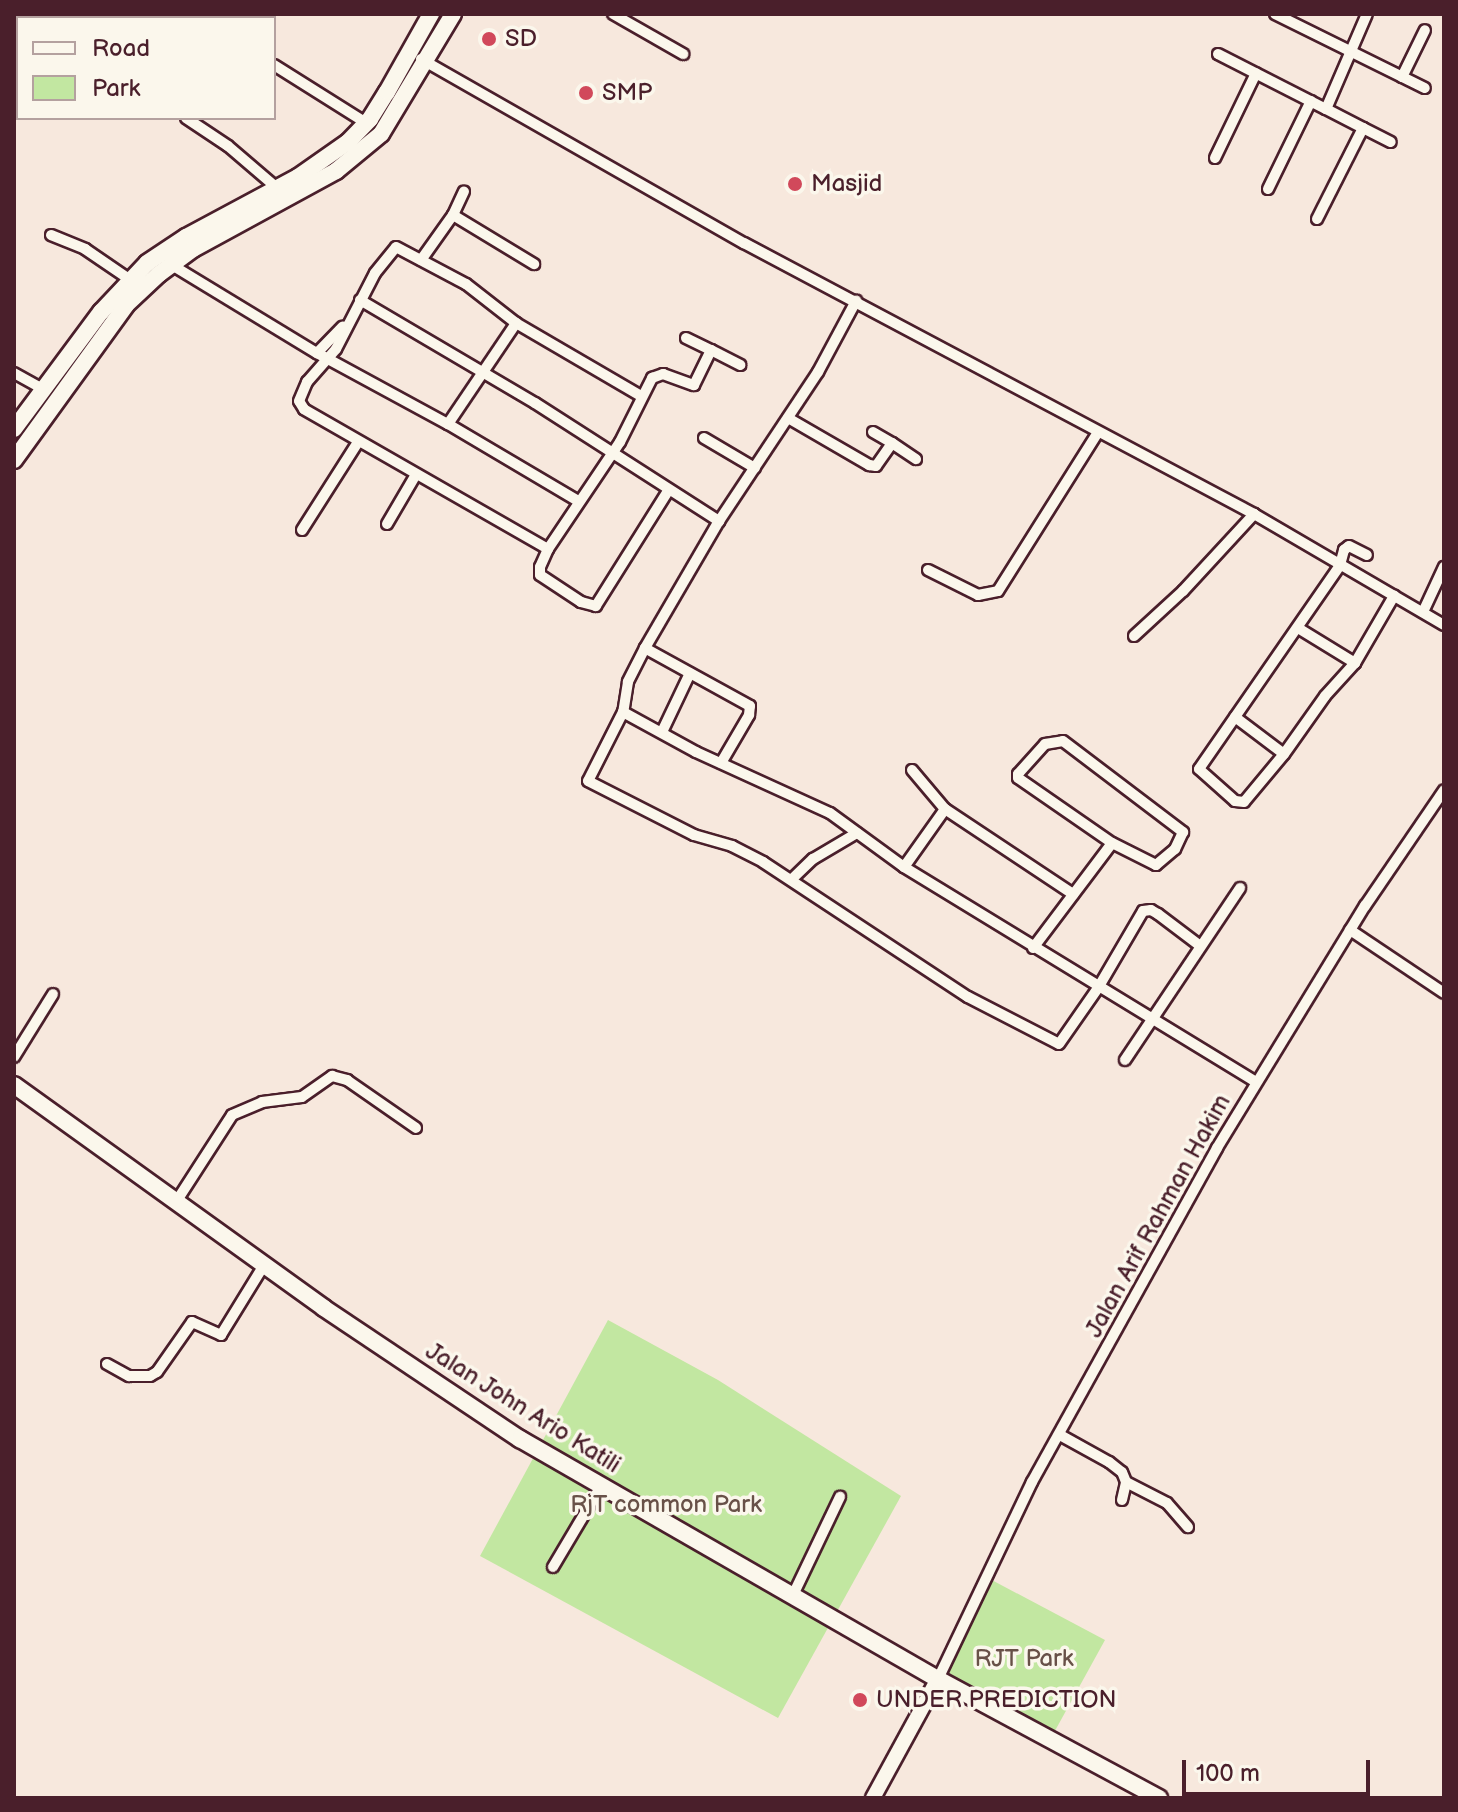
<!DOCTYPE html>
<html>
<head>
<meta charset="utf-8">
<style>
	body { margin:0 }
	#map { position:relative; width:1458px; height:1812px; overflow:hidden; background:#f7e8dd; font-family:"Balsamiq Sans",sans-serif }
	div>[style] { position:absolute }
	.green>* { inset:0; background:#c2e7a1 }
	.roads { filter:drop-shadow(2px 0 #4a1f2b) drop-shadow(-2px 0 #4a1f2b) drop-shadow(0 2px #4a1f2b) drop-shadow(0 -2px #4a1f2b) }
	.street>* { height:10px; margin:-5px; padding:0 5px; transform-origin:5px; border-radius:5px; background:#fbf7ec }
	.secondary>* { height:14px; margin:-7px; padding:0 7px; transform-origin:7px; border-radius:7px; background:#fbf7ec }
	.primary>* { height:16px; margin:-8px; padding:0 8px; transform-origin:8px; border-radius:8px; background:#fbf7ec }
	.dots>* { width:22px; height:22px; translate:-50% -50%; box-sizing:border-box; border:4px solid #fbf7ec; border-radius:50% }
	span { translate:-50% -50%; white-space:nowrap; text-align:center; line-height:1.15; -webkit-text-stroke:7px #fbf7ec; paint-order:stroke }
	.poi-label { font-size:24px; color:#4a1f2b }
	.left { translate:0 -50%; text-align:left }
	.street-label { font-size:24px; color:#4a1f2b }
	.park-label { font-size:24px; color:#685148 }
	.frame { position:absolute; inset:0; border:16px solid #4a1f2b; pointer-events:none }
	.legend { position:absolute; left:16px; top:16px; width:260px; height:104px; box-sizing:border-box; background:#fbf7ec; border:2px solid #b4a19f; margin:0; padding:10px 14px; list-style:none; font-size:24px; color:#4a1f2b }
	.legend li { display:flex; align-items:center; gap:16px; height:40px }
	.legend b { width:40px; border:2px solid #b4a19f }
	.scale { position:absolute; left:1182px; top:1760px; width:188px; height:36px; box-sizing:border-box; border:4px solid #4a1f2b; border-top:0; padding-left:10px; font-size:24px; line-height:28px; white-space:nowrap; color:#4a1f2b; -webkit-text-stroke:6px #fbf7ec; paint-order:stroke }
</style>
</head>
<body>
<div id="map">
	<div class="green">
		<div style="clip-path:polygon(608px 1320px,718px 1380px,901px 1496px,778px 1718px,480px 1556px)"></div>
		<div style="clip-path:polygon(988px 1578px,1105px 1640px,1051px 1738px,940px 1675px)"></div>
	</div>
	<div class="roads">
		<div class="street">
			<div style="left:18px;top:14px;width:8px;rotate:30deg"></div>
			<div style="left:613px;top:14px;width:81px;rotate:29.7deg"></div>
			<div style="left:1275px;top:14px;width:167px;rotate:26.3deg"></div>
			<div style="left:37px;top:18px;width:4px;rotate:-63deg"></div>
			<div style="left:235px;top:18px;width:4px;rotate:-63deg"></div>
			<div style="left:1218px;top:54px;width:121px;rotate:27deg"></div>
			<div style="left:421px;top:59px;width:372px;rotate:29.7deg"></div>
			<div style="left:744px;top:243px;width:578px;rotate:27.98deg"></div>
			<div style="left:1254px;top:514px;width:220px;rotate:30.3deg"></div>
			<div style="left:274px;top:65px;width:109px;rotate:32.2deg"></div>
			<div style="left:1402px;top:77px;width:52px;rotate:-63.9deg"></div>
			<div style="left:186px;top:118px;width:50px;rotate:33.7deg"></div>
			<div style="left:228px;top:146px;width:65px;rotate:40.6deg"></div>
			<div style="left:1363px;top:128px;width:31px;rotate:27deg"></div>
			<div style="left:1215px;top:158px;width:94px;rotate:-64.2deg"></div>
			<div style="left:1268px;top:189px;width:98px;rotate:-64deg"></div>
			<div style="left:453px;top:215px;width:95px;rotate:31.2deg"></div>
			<div style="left:1317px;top:219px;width:102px;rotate:-63.2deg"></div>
			<div style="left:1363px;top:128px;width:42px;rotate:-152.8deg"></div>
			<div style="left:1326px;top:109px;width:103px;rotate:-66.7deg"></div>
			<div style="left:51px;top:235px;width:37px;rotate:22deg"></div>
			<div style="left:85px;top:249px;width:53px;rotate:34.3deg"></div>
			<div style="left:421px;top:260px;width:55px;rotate:-54.6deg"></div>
			<div style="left:453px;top:215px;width:26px;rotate:-65deg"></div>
			<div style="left:172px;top:265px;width:170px;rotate:31.3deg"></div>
			<div style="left:317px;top:353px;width:149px;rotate:28.5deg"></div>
			<div style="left:448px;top:424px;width:151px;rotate:30.6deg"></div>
			<div style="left:360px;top:300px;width:203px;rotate:30.5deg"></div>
			<div style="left:535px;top:403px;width:219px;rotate:32.7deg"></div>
			<div style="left:686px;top:338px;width:28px;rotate:26deg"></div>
			<div style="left:317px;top:353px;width:37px;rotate:-46deg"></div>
			<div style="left:14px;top:373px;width:33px;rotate:29deg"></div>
			<div style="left:788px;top:418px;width:94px;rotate:30.1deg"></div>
			<div style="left:869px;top:465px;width:7px;rotate:8deg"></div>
			<div style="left:876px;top:466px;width:28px;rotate:-55deg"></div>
			<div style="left:892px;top:443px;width:29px;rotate:34deg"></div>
			<div style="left:448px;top:424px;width:122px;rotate:-56deg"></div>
			<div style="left:873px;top:432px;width:22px;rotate:30deg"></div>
			<div style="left:704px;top:438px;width:59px;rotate:30.5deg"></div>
			<div style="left:668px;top:491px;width:136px;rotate:122.1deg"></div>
			<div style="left:596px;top:606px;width:16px;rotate:-165deg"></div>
			<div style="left:581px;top:602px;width:49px;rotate:-146.6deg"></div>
			<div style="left:540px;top:575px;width:8px;rotate:-90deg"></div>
			<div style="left:540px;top:567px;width:20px;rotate:-66deg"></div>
			<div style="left:548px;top:549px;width:129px;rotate:-56.1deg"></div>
			<div style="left:620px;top:442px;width:72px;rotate:-63.4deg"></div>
			<div style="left:652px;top:378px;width:12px;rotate:-20deg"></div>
			<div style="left:663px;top:374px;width:33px;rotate:20deg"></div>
			<div style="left:694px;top:385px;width:39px;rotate:-64deg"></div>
			<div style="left:711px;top:350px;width:33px;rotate:27deg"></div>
			<div style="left:387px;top:524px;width:56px;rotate:-59.7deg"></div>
			<div style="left:302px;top:530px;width:104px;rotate:-57.5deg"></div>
			<div style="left:548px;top:549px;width:281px;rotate:-150.2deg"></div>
			<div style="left:304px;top:409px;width:9px;rotate:-122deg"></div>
			<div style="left:299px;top:401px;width:21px;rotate:-67deg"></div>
			<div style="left:307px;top:382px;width:44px;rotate:-48.7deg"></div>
			<div style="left:336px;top:349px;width:85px;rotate:-62.8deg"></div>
			<div style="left:375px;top:273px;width:33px;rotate:-51deg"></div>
			<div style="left:396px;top:247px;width:79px;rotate:27.9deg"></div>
			<div style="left:466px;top:284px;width:63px;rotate:38deg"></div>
			<div style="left:516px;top:323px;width:145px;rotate:30.3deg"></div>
			<div style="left:928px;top:570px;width:56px;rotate:26.6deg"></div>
			<div style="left:978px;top:595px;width:20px;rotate:-11deg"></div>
			<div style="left:998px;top:591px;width:186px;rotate:-57.8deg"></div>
			<div style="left:1423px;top:612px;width:50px;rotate:-65deg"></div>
			<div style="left:1298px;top:628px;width:67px;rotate:31.6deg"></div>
			<div style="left:1134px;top:636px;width:67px;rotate:-42.6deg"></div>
			<div style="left:1183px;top:591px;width:105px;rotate:-47.3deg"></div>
			<div style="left:645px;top:648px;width:38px;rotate:117deg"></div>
			<div style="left:628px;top:682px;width:30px;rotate:99deg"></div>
			<div style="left:623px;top:712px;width:77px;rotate:116.9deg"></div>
			<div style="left:588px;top:781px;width:119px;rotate:27deg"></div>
			<div style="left:694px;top:835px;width:40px;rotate:16deg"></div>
			<div style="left:732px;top:846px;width:35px;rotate:27deg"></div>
			<div style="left:763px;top:862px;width:245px;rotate:33.4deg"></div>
			<div style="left:968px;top:997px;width:102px;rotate:27.3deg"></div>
			<div style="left:1059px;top:1044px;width:68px;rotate:-55.1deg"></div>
			<div style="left:1098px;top:988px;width:89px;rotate:-59.7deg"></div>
			<div style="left:1143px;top:911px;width:8px;rotate:-7deg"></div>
			<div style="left:1151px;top:910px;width:8px;rotate:30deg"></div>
			<div style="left:1158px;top:914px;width:51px;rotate:37.1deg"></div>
			<div style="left:623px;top:712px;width:83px;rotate:28.7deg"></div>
			<div style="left:696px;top:752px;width:147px;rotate:24.5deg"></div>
			<div style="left:830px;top:813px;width:92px;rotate:36.1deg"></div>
			<div style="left:904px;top:867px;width:412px;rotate:31.4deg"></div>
			<div style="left:1235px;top:717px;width:61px;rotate:37.1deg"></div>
			<div style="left:1284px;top:754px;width:71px;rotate:-54.7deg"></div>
			<div style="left:1325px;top:696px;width:45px;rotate:-47.7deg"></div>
			<div style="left:1355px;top:663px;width:78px;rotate:-59.8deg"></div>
			<div style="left:662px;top:732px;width:65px;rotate:-64.6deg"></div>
			<div style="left:1284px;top:754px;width:62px;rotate:129.8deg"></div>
			<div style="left:1244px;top:802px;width:9px;rotate:-174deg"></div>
			<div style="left:1235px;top:801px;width:48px;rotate:-138.4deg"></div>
			<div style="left:1199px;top:769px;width:248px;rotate:-55.3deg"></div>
			<div style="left:1340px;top:565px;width:16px;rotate:-75deg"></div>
			<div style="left:1344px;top:550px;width:6px;rotate:-39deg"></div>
			<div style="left:1349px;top:546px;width:20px;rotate:27deg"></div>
			<div style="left:721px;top:763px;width:56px;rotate:-59.7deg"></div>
			<div style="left:749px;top:715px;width:9px;rotate:-84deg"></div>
			<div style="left:750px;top:706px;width:120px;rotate:-151.1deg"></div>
			<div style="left:645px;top:648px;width:147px;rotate:-59.8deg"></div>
			<div style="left:719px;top:521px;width:179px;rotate:-56.4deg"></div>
			<div style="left:818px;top:372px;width:81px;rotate:-61.8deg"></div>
			<div style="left:912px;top:770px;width:51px;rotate:49.8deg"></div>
			<div style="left:904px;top:867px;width:71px;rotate:-54.7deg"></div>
			<div style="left:945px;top:809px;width:154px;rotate:33.6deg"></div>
			<div style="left:792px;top:879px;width:29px;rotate:-44deg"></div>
			<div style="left:813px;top:859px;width:51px;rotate:-30.6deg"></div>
			<div style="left:1350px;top:930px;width:113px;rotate:33.8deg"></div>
			<div style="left:1033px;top:948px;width:131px;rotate:-53deg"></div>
			<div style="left:1112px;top:843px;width:114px;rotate:-145.3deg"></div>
			<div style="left:1018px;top:778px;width:4px;rotate:-90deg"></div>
			<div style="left:1018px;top:774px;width:40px;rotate:-48deg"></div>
			<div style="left:1045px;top:744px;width:18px;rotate:-9deg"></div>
			<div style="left:1063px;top:741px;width:151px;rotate:37.2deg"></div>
			<div style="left:1183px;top:832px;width:19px;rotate:115deg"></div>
			<div style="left:1175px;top:849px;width:25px;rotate:140deg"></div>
			<div style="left:1156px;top:865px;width:49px;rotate:-153.4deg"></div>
			<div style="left:14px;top:1057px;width:74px;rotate:-58.2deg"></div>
			<div style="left:1125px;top:1060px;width:207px;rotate:-56.2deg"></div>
			<div style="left:176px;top:1202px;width:103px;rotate:-57.2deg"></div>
			<div style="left:232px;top:1115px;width:33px;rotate:-23deg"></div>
			<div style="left:262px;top:1102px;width:40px;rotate:-7.1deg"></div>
			<div style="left:302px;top:1097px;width:37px;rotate:-35deg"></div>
			<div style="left:332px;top:1076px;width:16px;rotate:15deg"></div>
			<div style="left:347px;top:1080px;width:84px;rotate:34.8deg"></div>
			<div style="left:107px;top:1364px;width:25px;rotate:29deg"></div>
			<div style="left:129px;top:1376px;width:21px"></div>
			<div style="left:150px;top:1376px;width:8px;rotate:-30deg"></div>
			<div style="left:157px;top:1372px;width:61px;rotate:-55deg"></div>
			<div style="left:192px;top:1322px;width:32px;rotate:24deg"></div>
			<div style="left:221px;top:1335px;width:82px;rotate:-58.4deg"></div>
			<div style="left:1060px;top:1435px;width:56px;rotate:28.9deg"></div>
			<div style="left:1109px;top:1462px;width:16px;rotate:38deg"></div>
			<div style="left:1122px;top:1472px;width:11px;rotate:68deg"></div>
			<div style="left:1126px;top:1482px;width:46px;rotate:27.1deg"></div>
			<div style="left:1167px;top:1503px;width:32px;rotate:49deg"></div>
			<div style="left:1122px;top:1500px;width:18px;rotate:-77deg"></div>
			<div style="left:553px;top:1567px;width:94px;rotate:-59.3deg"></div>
			<div style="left:793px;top:1595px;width:109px;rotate:-64.4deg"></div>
			<div style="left:938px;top:1679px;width:218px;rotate:-64.5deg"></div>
			<div style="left:1032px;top:1482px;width:382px;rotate:-61deg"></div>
			<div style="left:1217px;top:1148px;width:284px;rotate:-58.6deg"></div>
			<div style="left:1365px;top:906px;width:140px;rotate:-55.7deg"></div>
		</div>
		<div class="secondary">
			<div style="left:873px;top:1798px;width:136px;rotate:-61.4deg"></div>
		</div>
		<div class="primary">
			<div style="left:14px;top:429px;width:146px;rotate:-53.4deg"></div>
			<div style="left:101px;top:312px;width:67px;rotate:-46.8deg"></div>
			<div style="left:147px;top:263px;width:47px;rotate:-33.7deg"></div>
			<div style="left:186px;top:237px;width:127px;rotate:-28.2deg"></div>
			<div style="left:298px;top:177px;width:61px;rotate:-35deg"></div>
			<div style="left:348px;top:142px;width:32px;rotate:-46deg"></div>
			<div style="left:370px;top:119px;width:32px;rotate:-58deg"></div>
			<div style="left:387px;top:92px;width:90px;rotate:-60.6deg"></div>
			<div style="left:14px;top:460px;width:191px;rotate:-54.1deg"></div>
			<div style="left:126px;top:305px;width:45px;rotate:-43.2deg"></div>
			<div style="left:159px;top:274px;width:42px;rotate:-36.3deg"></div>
			<div style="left:193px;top:249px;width:163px;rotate:-28.6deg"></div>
			<div style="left:336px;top:171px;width:58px;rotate:-39.4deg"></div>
			<div style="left:381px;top:134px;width:140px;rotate:-59deg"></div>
			<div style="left:14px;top:1085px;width:382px;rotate:35.7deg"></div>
			<div style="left:324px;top:1308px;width:236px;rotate:33.8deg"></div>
			<div style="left:520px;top:1439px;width:482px;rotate:29.9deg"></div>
			<div style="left:938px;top:1679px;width:251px;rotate:28.3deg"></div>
		</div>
	</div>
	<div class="dots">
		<div style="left:489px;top:39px;background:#d1495b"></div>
		<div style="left:586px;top:93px;background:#d1495b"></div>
		<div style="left:795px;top:184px;background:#d1495b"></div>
		<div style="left:860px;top:1700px;background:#d1495b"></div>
	</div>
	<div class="poi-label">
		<span class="left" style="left:505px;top:39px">SD</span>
		<span class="left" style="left:602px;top:93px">SMP</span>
		<span class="left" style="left:811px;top:184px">Masjid</span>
		<span class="left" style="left:876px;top:1700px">UNDER PREDICTION</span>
	</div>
	<div class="street-label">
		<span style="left:1158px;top:1216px;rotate:-61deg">Jalan Arif Rahman Hakim</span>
		<span style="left:523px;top:1408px;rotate:32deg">Jalan John Ario Katili</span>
	</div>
	<div class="park-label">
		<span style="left:666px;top:1505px">RjT common Park</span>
		<span style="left:1024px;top:1659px">RJT Park</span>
	</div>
	<div class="frame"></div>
	<ul class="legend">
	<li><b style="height:10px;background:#fbf7ec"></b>Road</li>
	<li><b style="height:22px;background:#c2e7a1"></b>Park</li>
	</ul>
	<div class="scale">100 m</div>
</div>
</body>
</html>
